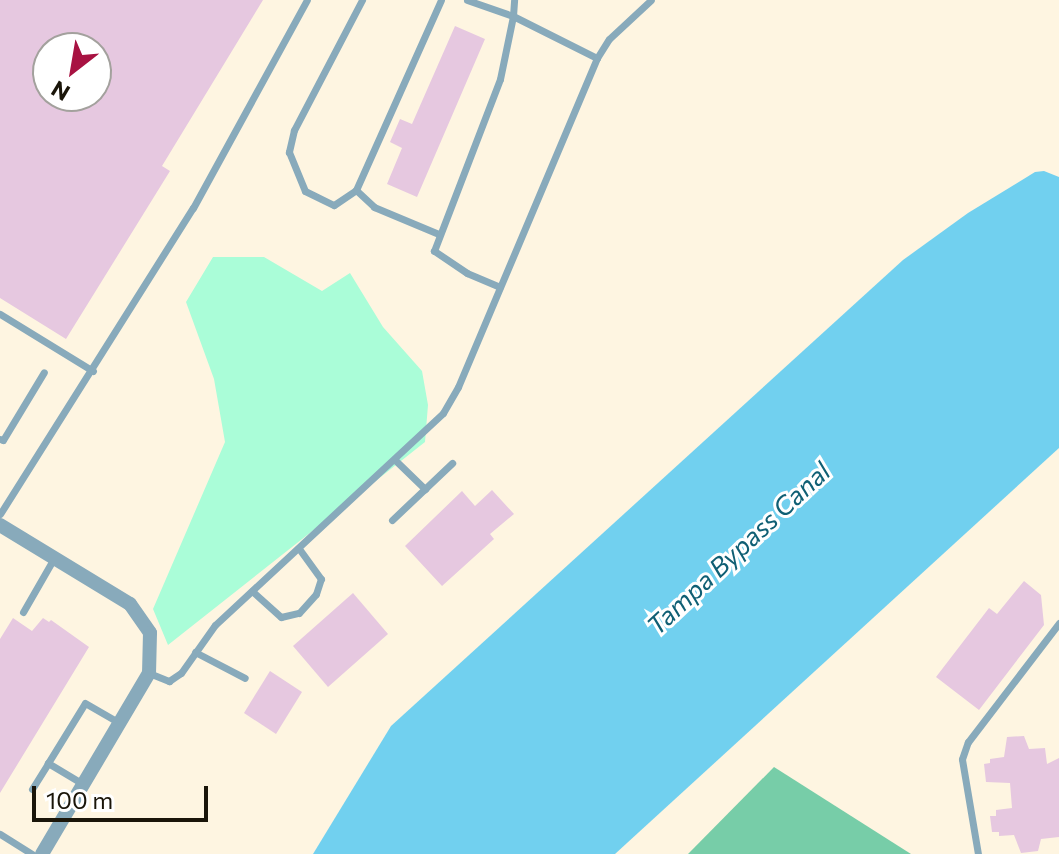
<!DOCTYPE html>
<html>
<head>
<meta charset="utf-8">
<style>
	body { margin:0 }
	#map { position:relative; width:1059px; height:854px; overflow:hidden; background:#fef5e1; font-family:Commissioner,sans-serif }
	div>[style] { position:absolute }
	.green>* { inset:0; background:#aafdd8 }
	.forest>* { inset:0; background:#77cda8 }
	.water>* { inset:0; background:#71d0ef }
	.building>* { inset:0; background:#e6c8e0 }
	.lane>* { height:7px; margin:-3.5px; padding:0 3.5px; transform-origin:3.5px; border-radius:3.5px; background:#8ab }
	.street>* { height:14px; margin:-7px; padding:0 7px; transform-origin:7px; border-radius:7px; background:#8ab }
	span { translate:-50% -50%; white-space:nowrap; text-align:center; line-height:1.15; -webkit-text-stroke:6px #fff; paint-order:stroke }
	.water-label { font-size:26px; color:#0f5f74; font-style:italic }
	.north { position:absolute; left:32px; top:32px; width:80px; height:80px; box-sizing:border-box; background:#fff; border:2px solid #a3a19d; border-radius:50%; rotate:211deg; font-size:22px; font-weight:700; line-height:32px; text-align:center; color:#1a1509 }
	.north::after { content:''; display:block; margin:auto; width:28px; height:36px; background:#a81242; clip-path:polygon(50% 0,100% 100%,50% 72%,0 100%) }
	.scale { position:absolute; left:32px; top:786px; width:176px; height:36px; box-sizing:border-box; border:4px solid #1a1509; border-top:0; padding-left:10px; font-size:24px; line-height:28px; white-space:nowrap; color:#1a1509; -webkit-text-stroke:6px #fff; paint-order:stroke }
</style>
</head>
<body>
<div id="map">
	<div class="green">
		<div style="clip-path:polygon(213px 257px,264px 257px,322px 291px,350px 273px,383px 327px,422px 371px,428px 405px,425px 442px,168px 645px,153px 609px,225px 442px,214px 379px,186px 302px)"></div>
	</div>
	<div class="forest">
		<div style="clip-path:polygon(774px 767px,911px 854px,688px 854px)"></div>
	</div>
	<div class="water">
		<div style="clip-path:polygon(1044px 171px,1059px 177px,1059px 448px,615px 854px,313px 854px,391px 726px,903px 260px,968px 213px,1035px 172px)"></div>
	</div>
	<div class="building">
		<div style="clip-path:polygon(evenodd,0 0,263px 0,162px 166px,170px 171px,66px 339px,0 298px,0 0,48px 48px,96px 48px,96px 96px,48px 96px,48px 48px)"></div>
		<div style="clip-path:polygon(455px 26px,485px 39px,417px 197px,387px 184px,402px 148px,390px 142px,400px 119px,412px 124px)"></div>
		<div style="clip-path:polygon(492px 490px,514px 514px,490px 534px,494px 539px,442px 586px,405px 546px,462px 491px,475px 506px)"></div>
		<div style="clip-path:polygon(1024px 581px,1041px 595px,1044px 625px,979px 710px,936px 677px,989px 608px,997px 614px)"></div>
		<div style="clip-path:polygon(353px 593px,388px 634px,328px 687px,293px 646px)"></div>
		<div style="clip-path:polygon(13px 618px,32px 631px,43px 618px,49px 622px,51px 620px,89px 647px,0 793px,0 639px)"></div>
		<div style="clip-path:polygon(270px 671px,302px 692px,276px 734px,244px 713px)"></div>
		<div style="clip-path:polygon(1024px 736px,1029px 749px,1045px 748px,1047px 764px,1059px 758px,1059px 837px,1041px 839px,1038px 851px,1021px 853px,1014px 835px,999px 836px,999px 832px,992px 832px,990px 816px,996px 816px,996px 810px,1012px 808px,1010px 783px,986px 782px,984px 764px,990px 763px,990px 759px,1004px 757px,1007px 737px)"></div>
	</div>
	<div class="lane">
		<div style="left:362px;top:0;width:147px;rotate:117.6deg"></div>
		<div style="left:294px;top:130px;width:23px;rotate:103deg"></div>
		<div style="left:289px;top:152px;width:42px;rotate:67.7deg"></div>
		<div style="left:305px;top:191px;width:32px;rotate:26deg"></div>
		<div style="left:334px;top:205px;width:27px;rotate:-34deg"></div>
		<div style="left:356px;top:190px;width:208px;rotate:-65.9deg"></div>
		<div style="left:467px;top:0;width:49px;rotate:19.2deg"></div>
		<div style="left:513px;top:16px;width:16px;rotate:-86deg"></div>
		<div style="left:356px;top:190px;width:25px;rotate:43deg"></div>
		<div style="left:374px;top:207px;width:70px;rotate:22.6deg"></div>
		<div style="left:500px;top:287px;width:36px;rotate:-157deg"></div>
		<div style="left:467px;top:273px;width:40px;rotate:-146deg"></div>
		<div style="left:434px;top:251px;width:184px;rotate:-69deg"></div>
		<div style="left:500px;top:79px;width:64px;rotate:-78.3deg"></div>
		<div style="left:513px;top:16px;width:94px;rotate:26.6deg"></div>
		<div style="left:0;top:314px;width:109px;rotate:31.5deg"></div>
		<div style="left:0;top:439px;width:3px;rotate:18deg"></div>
		<div style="left:3px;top:440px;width:79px;rotate:-58.9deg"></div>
		<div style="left:395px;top:460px;width:42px;rotate:44deg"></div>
		<div style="left:0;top:514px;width:362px;rotate:-57.8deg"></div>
		<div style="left:193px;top:208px;width:237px;rotate:-61.3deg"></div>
		<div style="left:392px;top:520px;width:83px;rotate:-43.5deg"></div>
		<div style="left:252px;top:591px;width:39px;rotate:42deg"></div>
		<div style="left:281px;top:617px;width:18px;rotate:-13deg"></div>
		<div style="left:299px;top:613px;width:25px;rotate:-48deg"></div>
		<div style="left:316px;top:594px;width:16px;rotate:-72deg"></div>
		<div style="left:321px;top:579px;width:37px;rotate:-126deg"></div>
		<div style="left:23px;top:612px;width:62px;rotate:-60.1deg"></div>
		<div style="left:195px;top:652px;width:56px;rotate:27.5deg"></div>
		<div style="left:149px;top:673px;width:22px;rotate:22deg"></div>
		<div style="left:169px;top:681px;width:14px;rotate:-34deg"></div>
		<div style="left:181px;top:673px;width:59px;rotate:-54.7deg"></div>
		<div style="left:215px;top:625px;width:311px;rotate:-42.9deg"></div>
		<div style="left:443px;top:413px;width:30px;rotate:-60deg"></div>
		<div style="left:458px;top:387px;width:357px;rotate:-67.1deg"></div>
		<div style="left:597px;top:58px;width:22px;rotate:-58deg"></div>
		<div style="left:609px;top:39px;width:57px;rotate:-42.9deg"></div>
		<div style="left:83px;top:784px;width:41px;rotate:-149deg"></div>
		<div style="left:48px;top:763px;width:70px;rotate:-58.3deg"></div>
		<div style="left:85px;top:703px;width:39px;rotate:30deg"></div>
		<div style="left:32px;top:789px;width:31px;rotate:-58deg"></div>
		<div style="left:0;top:834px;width:38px;rotate:32deg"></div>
		<div style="left:978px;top:854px;width:96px;rotate:-99.6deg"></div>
		<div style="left:962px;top:759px;width:18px;rotate:-71deg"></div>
		<div style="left:968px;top:742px;width:150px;rotate:-52.6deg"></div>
	</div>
	<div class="street">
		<div style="left:0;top:525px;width:152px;rotate:31.3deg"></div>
		<div style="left:130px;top:604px;width:35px;rotate:55deg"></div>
		<div style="left:150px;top:633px;width:40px;rotate:91.4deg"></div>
		<div style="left:149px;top:673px;width:210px;rotate:120.6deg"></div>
	</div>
	<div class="water-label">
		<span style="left:738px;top:548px;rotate:-43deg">Tampa Bypass Canal</span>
	</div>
	<div class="north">N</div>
	<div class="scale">100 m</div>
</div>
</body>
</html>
